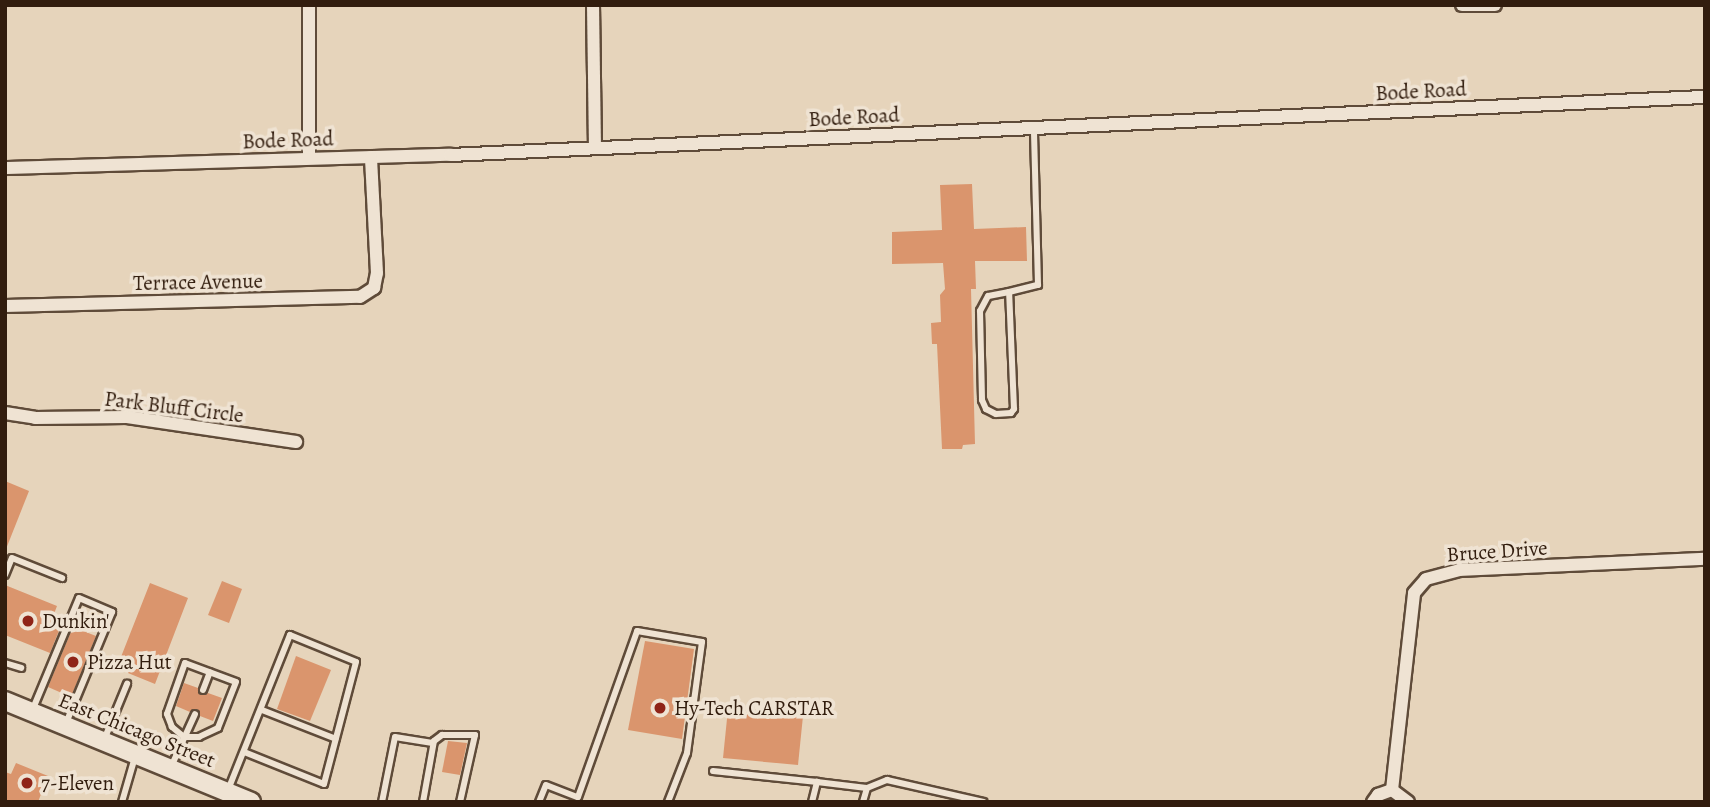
<!DOCTYPE html>
<html>
<head>
<meta charset="utf-8">
<style>
	body { margin:0 }
	#map { position:relative; width:1710px; height:807px; overflow:hidden; background:#e6d4bb; font-family:Alegreya,serif }
	div>[style] { position:absolute }
	.building>* { inset:0; background:#da956d }
	.roads { filter:drop-shadow(2px 0 #5f4b39) drop-shadow(-2px 0 #5f4b39) drop-shadow(0 2px #5f4b39) drop-shadow(0 -2px #5f4b39) }
	.lane>* { height:6px; margin:-3px; padding:0 3px; transform-origin:3px; border-radius:3px; background:#efe3d3 }
	.street>* { height:12px; margin:-6px; padding:0 6px; transform-origin:6px; border-radius:6px; background:#efe3d3 }
	.secondary>* { height:18px; margin:-9px; padding:0 9px; transform-origin:9px; border-radius:9px; background:#efe3d3 }
	.dots>* { width:19px; height:19px; translate:-50% -50%; box-sizing:border-box; border:4px solid #efe3d3; border-radius:50% }
	span { translate:-50% -50%; white-space:nowrap; text-align:center; line-height:1.15; -webkit-text-stroke:7px #efe3d3; paint-order:stroke }
	.street-label { font-size:21px; color:#321d0e }
	.poi-label { font-size:21px; color:#321d0e }
	.left { translate:0 -50%; text-align:left }
	.frame { position:absolute; inset:0; border:7px solid #321d0e; pointer-events:none }
</style>
</head>
<body>
<div id="map">
	<div class="building">
		<div style="clip-path:polygon(972px 184px,974px 229px,1026px 227px,1027px 261px,975px 261px,976px 289px,971px 289px,975px 444px,963px 445px,962px 449px,942px 449px,937px 344px,932px 344px,931px 323px,941px 322px,940px 295px,945px 289px,943px 263px,892px 264px,892px 232px,942px 230px,940px 185px)"></div>
		<div style="clip-path:polygon(5px 481px,29px 491px,6px 549px,5px 549px)"></div>
		<div style="clip-path:polygon(222px 581px,242px 589px,229px 623px,208px 615px)"></div>
		<div style="clip-path:polygon(150px 583px,188px 598px,155px 684px,128px 673px,131px 667px,119px 662px)"></div>
		<div style="clip-path:polygon(5px 585px,57px 606px,52px 619px,62px 623px,50px 653px,5px 635px)"></div>
		<div style="clip-path:polygon(73px 627px,96px 636px,71px 697px,48px 687px)"></div>
		<div style="clip-path:polygon(645px 641px,694px 649px,682px 739px,628px 730px)"></div>
		<div style="clip-path:polygon(296px 656px,331px 670px,310px 721px,277px 709px)"></div>
		<div style="clip-path:polygon(184px 683px,198px 688px,200px 695px,208px 693px,222px 698px,213px 721px,200px 716px,197px 709px,190px 712px,176px 706px)"></div>
		<div style="clip-path:polygon(728px 709px,803px 716px,798px 765px,723px 758px)"></div>
		<div style="clip-path:polygon(448px 741px,467px 743px,460px 775px,442px 772px)"></div>
		<div style="clip-path:polygon(16px 763px,48px 776px,38px 802px,5px 802px,5px 772px,11px 774px)"></div>
	</div>
	<div class="roads">
		<div class="lane">
			<div style="left:1009px;top:292px;width:21px;rotate:169deg"></div>
			<div style="left:988px;top:296px;width:17px;rotate:118deg"></div>
			<div style="left:980px;top:311px;width:89px;rotate:88.7deg"></div>
			<div style="left:982px;top:400px;width:10px;rotate:66deg"></div>
			<div style="left:986px;top:409px;width:11px;rotate:27deg"></div>
			<div style="left:996px;top:414px;width:15px;rotate:-4deg"></div>
			<div style="left:1011px;top:413px;width:5px;rotate:-53deg"></div>
			<div style="left:1014px;top:409px;width:117px;rotate:-92.4deg"></div>
			<div style="left:1009px;top:292px;width:30px;rotate:-14deg"></div>
			<div style="left:1038px;top:285px;width:157px;rotate:-91.5deg"></div>
			<div style="left:5px;top:575px;width:18px;rotate:-68deg"></div>
			<div style="left:12px;top:558px;width:54px;rotate:21.8deg"></div>
			<div style="left:5px;top:663px;width:17px;rotate:17deg"></div>
			<div style="left:185px;top:663px;width:54px;rotate:20.4deg"></div>
			<div style="left:236px;top:682px;width:49px;rotate:111.4deg"></div>
			<div style="left:218px;top:728px;width:21px;rotate:155deg"></div>
			<div style="left:199px;top:737px;width:15px;rotate:180deg"></div>
			<div style="left:184px;top:737px;width:16px;rotate:-140deg"></div>
			<div style="left:172px;top:727px;width:14px;rotate:-111deg"></div>
			<div style="left:167px;top:714px;width:54px;rotate:-70.6deg"></div>
			<div style="left:203px;top:690px;width:19px;rotate:-69deg"></div>
			<div style="left:262px;top:710px;width:79px;rotate:21.4deg"></div>
			<div style="left:32px;top:711px;width:122px;rotate:-67.4deg"></div>
			<div style="left:79px;top:598px;width:36px;rotate:23deg"></div>
			<div style="left:112px;top:612px;width:120px;rotate:112.5deg"></div>
			<div style="left:104px;top:740px;width:61px;rotate:-67.7deg"></div>
			<div style="left:171px;top:767px;width:58px;rotate:-65.6deg"></div>
			<div style="left:713px;top:771px;width:105px;rotate:6deg"></div>
			<div style="left:867px;top:788px;width:22px;rotate:-22deg"></div>
			<div style="left:887px;top:780px;width:99px;rotate:12.8deg"></div>
			<div style="left:228px;top:790px;width:167px;rotate:-68.2deg"></div>
			<div style="left:290px;top:635px;width:71px;rotate:22.2deg"></div>
			<div style="left:356px;top:662px;width:126px;rotate:104.7deg"></div>
			<div style="left:324px;top:784px;width:86px;rotate:-158.2deg"></div>
			<div style="left:122px;top:802px;width:47px;rotate:-73.9deg"></div>
			<div style="left:382px;top:802px;width:66px;rotate:-78.7deg"></div>
			<div style="left:395px;top:737px;width:38px;rotate:9deg"></div>
			<div style="left:423px;top:802px;width:62px;rotate:-79.8deg"></div>
			<div style="left:434px;top:741px;width:10px;rotate:-37deg"></div>
			<div style="left:442px;top:735px;width:33px"></div>
			<div style="left:475px;top:735px;width:69px;rotate:102.6deg"></div>
			<div style="left:539px;top:802px;width:18px;rotate:-68deg"></div>
			<div style="left:546px;top:785px;width:34px;rotate:21deg"></div>
			<div style="left:578px;top:797px;width:176px;rotate:-70.4deg"></div>
			<div style="left:637px;top:631px;width:66px;rotate:9.6deg"></div>
			<div style="left:702px;top:642px;width:112px;rotate:97.7deg"></div>
			<div style="left:687px;top:753px;width:53px;rotate:111.2deg"></div>
			<div style="left:812px;top:802px;width:21px;rotate:-76deg"></div>
			<div style="left:817px;top:782px;width:50px;rotate:6.8deg"></div>
			<div style="left:867px;top:788px;width:15px;rotate:106deg"></div>
		</div>
		<div class="street">
			<div style="left:593px;top:5px;width:142px;rotate:89.2deg"></div>
			<div style="left:1462px;top:5px;width:33px"></div>
			<div style="left:309px;top:158px;width:153px;rotate:-90deg"></div>
			<div style="left:5px;top:168px;width:445px;rotate:-1.7deg"></div>
			<div style="left:450px;top:155px;width:1256px;rotate:-2.65deg"></div>
			<div style="left:5px;top:306px;width:355px;rotate:-1.5deg"></div>
			<div style="left:360px;top:297px;width:17px;rotate:-33deg"></div>
			<div style="left:374px;top:288px;width:15px;rotate:-79deg"></div>
			<div style="left:377px;top:273px;width:116px;rotate:-93deg"></div>
			<div style="left:5px;top:413px;width:30px;rotate:9deg"></div>
			<div style="left:35px;top:418px;width:92px;rotate:-0.6deg"></div>
			<div style="left:127px;top:417px;width:171px;rotate:8.4deg"></div>
			<div style="left:1392px;top:790px;width:198px;rotate:-83.6deg"></div>
			<div style="left:1414px;top:593px;width:18px;rotate:-49deg"></div>
			<div style="left:1426px;top:579px;width:34px;rotate:-15deg"></div>
			<div style="left:1459px;top:570px;width:246px;rotate:-2.6deg"></div>
			<div style="left:1373px;top:802px;width:9px;rotate:-54deg"></div>
			<div style="left:1378px;top:795px;width:15px;rotate:-20deg"></div>
			<div style="left:1392px;top:790px;width:20px;rotate:37deg"></div>
		</div>
		<div class="secondary">
			<div style="left:5px;top:701px;width:266px;rotate:22.3deg"></div>
		</div>
	</div>
	<div class="dots">
		<div style="left:28px;top:621px;background:#8f2418"></div>
		<div style="left:73px;top:662px;background:#8f2418"></div>
		<div style="left:660px;top:708px;background:#8f2418"></div>
		<div style="left:27px;top:783px;background:#8f2418"></div>
	</div>
	<div class="street-label">
		<span style="left:1421px;top:91px;rotate:-3deg">Bode Road</span>
		<span style="left:854px;top:117px;rotate:-3deg">Bode Road</span>
		<span style="left:288px;top:140px;rotate:-2deg">Bode Road</span>
		<span style="left:198px;top:282px;rotate:-1deg">Terrace Avenue</span>
		<span style="left:174px;top:407px;rotate:7deg">Park Bluff Circle</span>
		<span style="left:1497px;top:551px;rotate:-4deg">Bruce Drive</span>
		<span style="left:137px;top:730px;rotate:22deg">East Chicago Street</span>
	</div>
	<div class="poi-label">
		<span class="left" style="left:42px;top:621px">Dunkin'</span>
		<span class="left" style="left:87px;top:662px">Pizza Hut</span>
		<span class="left" style="left:674px;top:708px">Hy-Tech CARSTAR</span>
		<span class="left" style="left:41px;top:783px">7-Eleven</span>
	</div>
	<div class="frame"></div>
</div>
</body>
</html>
